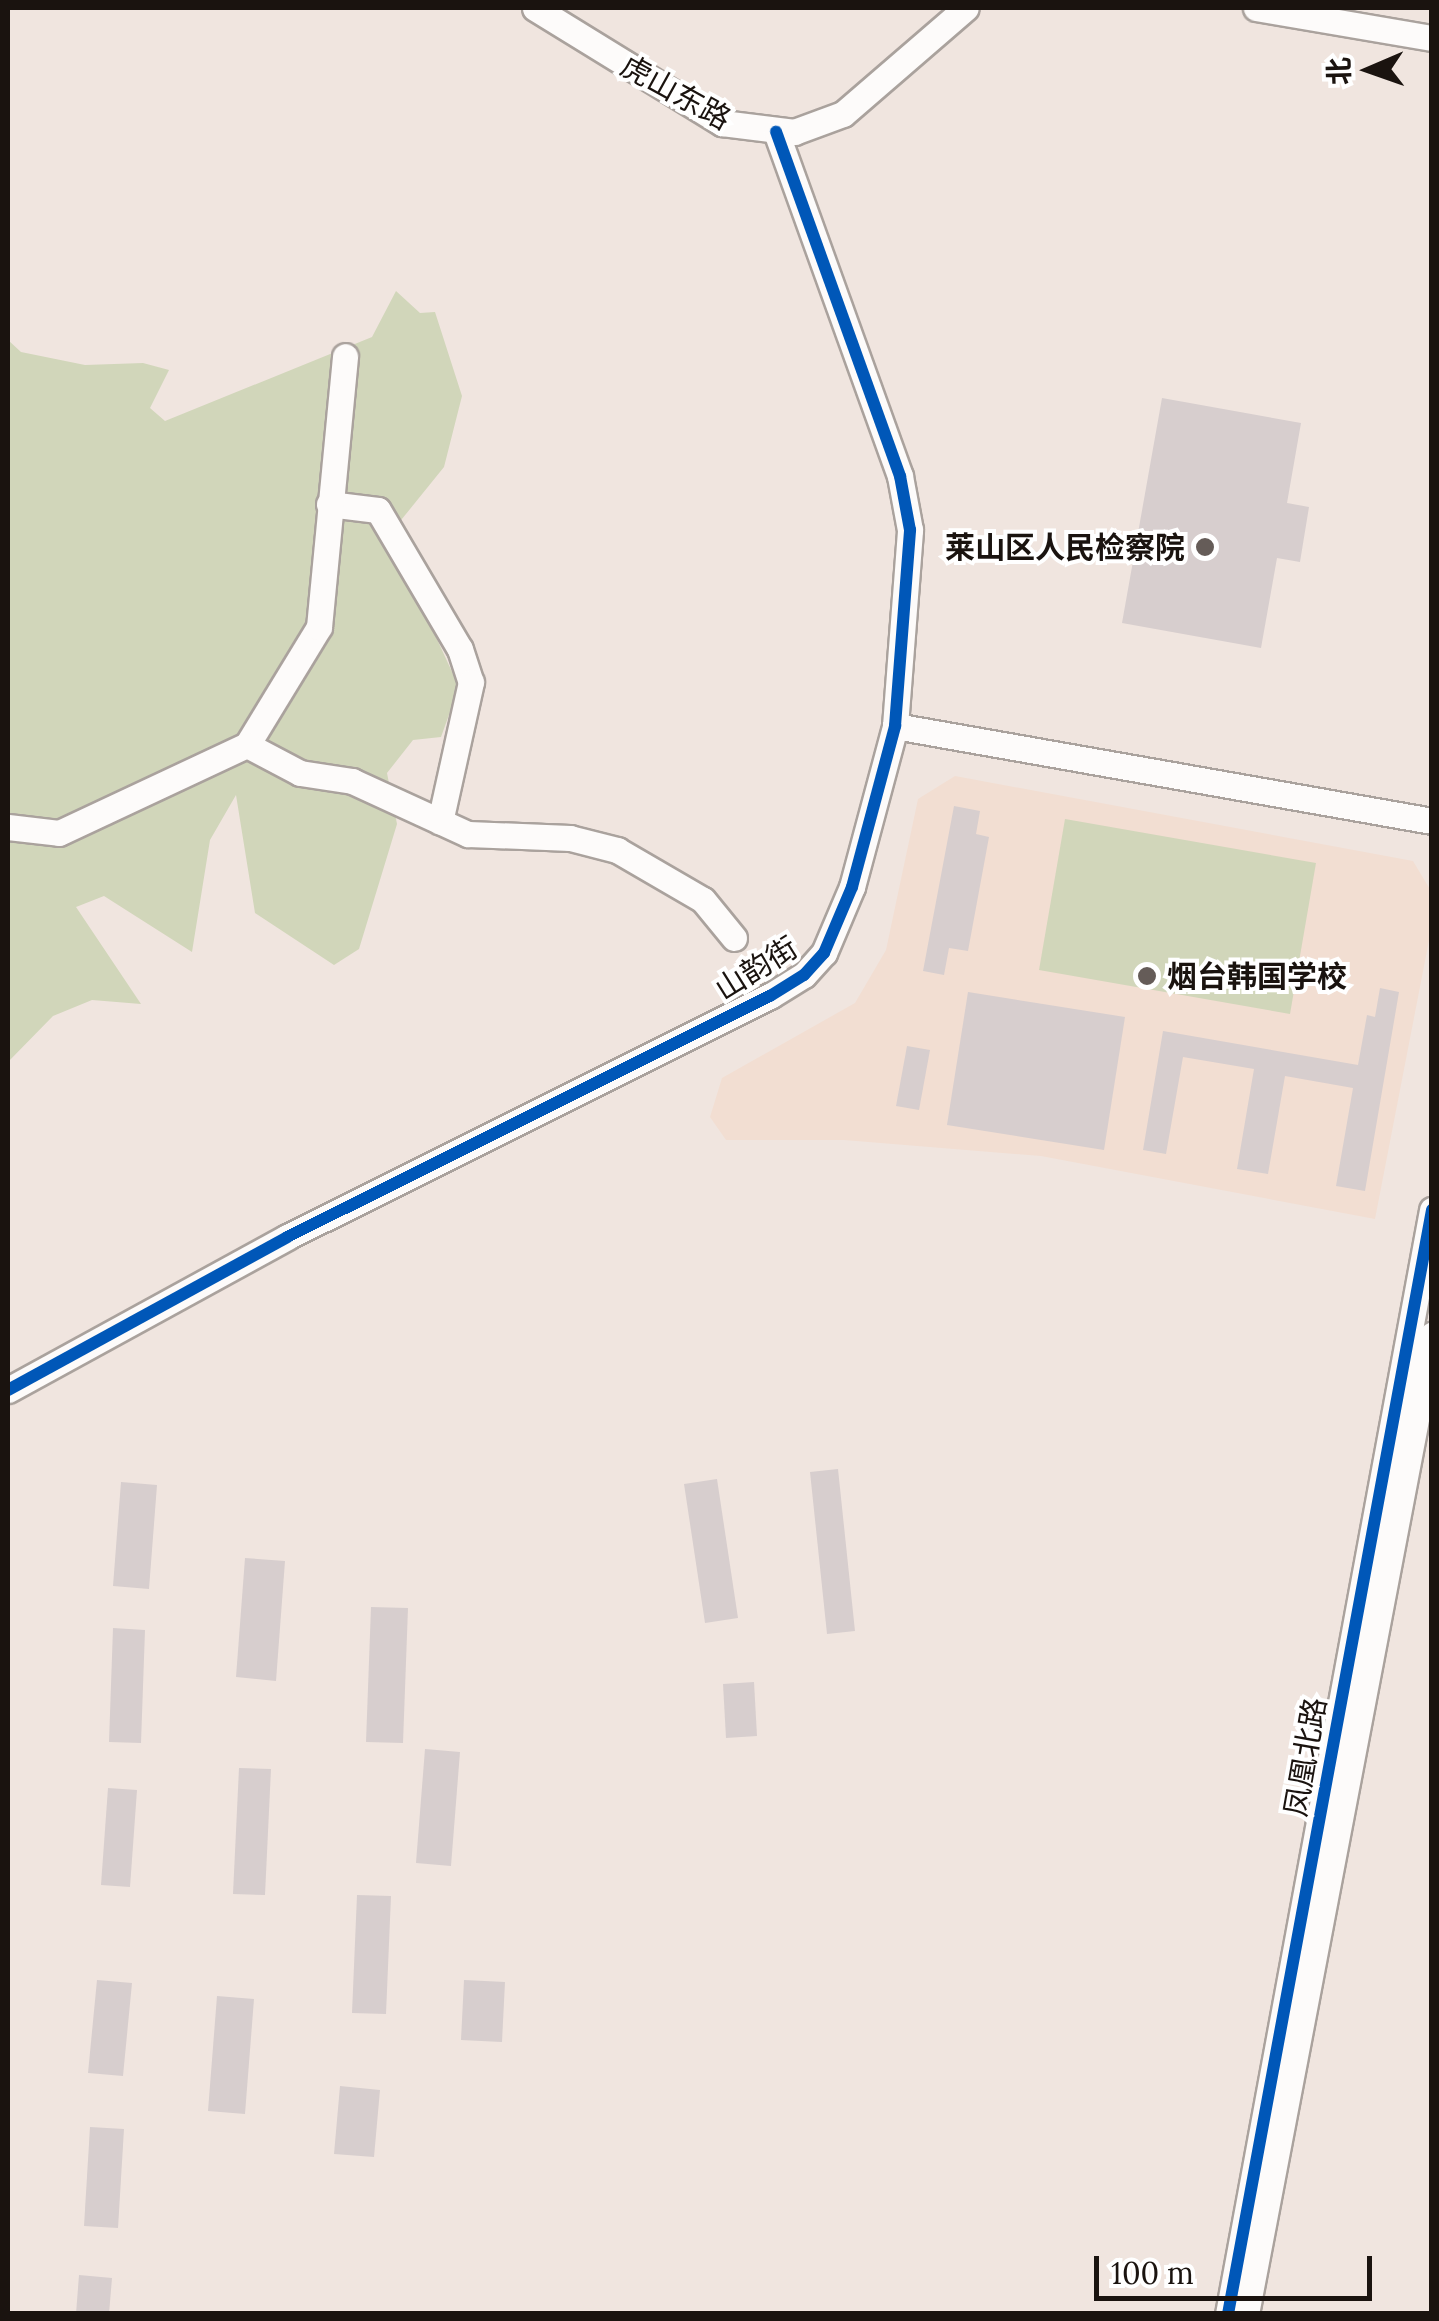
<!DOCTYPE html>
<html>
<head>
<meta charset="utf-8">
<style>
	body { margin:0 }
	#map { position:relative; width:1439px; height:2321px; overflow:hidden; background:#f0e5df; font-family:Lora,"Noto Sans SC",serif }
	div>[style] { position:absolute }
	.built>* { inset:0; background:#f2ded2 }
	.green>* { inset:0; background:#d1d6ba }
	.building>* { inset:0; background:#d7cece }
	.roads { filter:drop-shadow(2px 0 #aaa29d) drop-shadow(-2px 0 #aaa29d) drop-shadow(0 2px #aaa29d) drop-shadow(0 -2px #aaa29d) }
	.minor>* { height:25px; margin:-12.5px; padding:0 12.5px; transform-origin:12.5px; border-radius:12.5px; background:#fdfbfa }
	.cycleway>* { height:12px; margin:-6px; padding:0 6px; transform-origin:6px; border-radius:6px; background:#0057b8 }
	.dots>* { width:28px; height:28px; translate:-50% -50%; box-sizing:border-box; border:5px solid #fff; border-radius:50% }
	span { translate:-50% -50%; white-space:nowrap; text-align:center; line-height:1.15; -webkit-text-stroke:8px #fff; paint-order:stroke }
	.street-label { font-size:30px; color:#1a130f }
	.poi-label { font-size:30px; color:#1a130f; font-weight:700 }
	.right { translate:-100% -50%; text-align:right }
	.left { translate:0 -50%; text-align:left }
	.frame { position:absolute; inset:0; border:10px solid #1a130f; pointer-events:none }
	.north { position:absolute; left:1319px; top:20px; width:100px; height:100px; -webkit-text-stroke:8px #fff; paint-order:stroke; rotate:268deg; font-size:28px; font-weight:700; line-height:40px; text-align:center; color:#1a130f }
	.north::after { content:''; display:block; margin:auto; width:35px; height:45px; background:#1a130f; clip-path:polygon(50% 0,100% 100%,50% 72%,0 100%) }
	.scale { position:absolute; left:1094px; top:2256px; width:278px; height:45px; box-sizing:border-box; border:5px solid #1a130f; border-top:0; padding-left:12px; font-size:30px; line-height:35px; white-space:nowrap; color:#1a130f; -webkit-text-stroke:8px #fff; paint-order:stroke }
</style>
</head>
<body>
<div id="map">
	<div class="built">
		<div style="clip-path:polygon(955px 776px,1413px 861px,1431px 891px,1431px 930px,1375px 1219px,1041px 1156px,844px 1140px,726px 1140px,710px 1117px,722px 1078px,855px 1003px,886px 950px,918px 799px)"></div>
	</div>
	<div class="green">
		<div style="clip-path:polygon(396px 291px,420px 313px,435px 312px,462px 396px,444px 467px,389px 535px,459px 687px,441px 737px,413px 740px,387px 773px,397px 824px,359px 949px,334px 965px,255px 913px,236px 795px,210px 840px,192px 952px,104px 896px,76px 907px,141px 1004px,92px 1000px,53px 1016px,8px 1062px,8px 340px,21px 352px,85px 365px,143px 363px,169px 370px,150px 408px,165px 421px,372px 337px)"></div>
		<div style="clip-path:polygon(1065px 819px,1316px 863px,1290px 1014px,1039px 970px)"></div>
	</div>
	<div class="building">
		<div style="clip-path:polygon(1162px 398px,1301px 423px,1287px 503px,1309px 507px,1300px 562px,1277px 558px,1261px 648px,1122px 623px)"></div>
		<div style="clip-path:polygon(954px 806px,980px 811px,976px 834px,989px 837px,968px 951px,949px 948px,944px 975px,923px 971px)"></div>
		<div style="clip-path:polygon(1380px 988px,1399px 992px,1365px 1191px,1336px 1186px,1353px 1088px,1285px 1076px,1268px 1174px,1237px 1169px,1254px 1069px,1183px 1057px,1166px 1154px,1143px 1150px,1163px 1031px,1358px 1065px,1367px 1015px,1375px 1017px)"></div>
		<div style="clip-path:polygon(968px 992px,1125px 1017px,1104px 1150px,947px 1125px)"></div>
		<div style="clip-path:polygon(907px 1046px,930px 1050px,919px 1110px,896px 1106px)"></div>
		<div style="clip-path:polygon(838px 1469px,855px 1631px,827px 1634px,810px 1472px)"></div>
		<div style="clip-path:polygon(717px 1479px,738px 1618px,705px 1623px,684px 1484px)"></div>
		<div style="clip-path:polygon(121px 1482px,157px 1485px,149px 1589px,113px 1586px)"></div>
		<div style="clip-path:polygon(245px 1558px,285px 1561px,276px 1681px,236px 1677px)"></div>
		<div style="clip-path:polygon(371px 1607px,408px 1608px,403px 1743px,366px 1742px)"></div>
		<div style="clip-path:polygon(113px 1628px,145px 1630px,141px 1743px,109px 1742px)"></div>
		<div style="clip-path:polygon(754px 1682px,757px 1736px,726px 1738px,723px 1684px)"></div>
		<div style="clip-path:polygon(425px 1749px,460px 1752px,451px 1866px,416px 1863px)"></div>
		<div style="clip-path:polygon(239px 1768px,271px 1769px,265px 1895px,233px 1894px)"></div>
		<div style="clip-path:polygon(108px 1788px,137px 1790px,130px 1887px,101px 1885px)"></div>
		<div style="clip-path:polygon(357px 1895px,391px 1896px,386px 2014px,352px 2013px)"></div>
		<div style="clip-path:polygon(97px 1980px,132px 1983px,123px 2076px,88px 2073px)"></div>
		<div style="clip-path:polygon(464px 1980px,505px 1982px,502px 2042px,461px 2040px)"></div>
		<div style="clip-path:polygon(217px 1996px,254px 1999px,245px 2114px,208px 2111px)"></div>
		<div style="clip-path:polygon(340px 2086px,380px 2090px,374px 2157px,334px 2154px)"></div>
		<div style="clip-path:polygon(90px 2127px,124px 2129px,118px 2228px,84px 2226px)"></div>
		<div style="clip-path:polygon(79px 2275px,112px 2278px,109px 2314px,76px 2314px)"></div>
	</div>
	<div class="roads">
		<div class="minor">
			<div style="left:535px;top:8px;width:220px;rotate:31.6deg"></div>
			<div style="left:722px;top:123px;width:73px;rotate:7.1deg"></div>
			<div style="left:794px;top:132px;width:52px;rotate:-20.2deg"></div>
			<div style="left:843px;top:114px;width:162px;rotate:-40.8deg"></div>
			<div style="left:1256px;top:8px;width:179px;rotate:9.7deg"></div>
			<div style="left:329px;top:504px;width:49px;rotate:7deg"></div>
			<div style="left:378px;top:510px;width:161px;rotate:59.5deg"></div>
			<div style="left:460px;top:649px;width:35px;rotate:72deg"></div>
			<div style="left:471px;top:682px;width:143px;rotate:102.5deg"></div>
			<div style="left:895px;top:726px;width:545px;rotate:10.03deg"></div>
			<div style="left:247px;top:745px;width:138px;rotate:-58.6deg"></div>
			<div style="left:319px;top:627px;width:272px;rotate:-84.5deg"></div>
			<div style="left:8px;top:827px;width:51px;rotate:6.7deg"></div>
			<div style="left:59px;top:833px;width:208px;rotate:-25.1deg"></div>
			<div style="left:247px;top:745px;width:60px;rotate:27.8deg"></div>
			<div style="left:300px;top:773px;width:53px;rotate:8.7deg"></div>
			<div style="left:352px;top:781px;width:128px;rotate:24.6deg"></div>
			<div style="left:468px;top:834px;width:102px;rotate:2.2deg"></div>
			<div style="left:570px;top:838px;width:49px;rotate:14.3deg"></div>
			<div style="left:617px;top:850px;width:99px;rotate:30.2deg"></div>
			<div style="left:703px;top:900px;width:49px;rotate:50.8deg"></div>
			<div style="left:8px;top:1390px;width:318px;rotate:-28.7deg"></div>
			<div style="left:287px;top:1237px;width:540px;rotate:-26.52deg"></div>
			<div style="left:770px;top:996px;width:40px;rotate:-32deg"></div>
			<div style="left:804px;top:975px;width:30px;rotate:-48deg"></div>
			<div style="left:824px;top:953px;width:72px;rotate:-67deg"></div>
			<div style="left:852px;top:887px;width:167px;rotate:-75deg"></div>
			<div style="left:895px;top:726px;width:197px;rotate:-85.6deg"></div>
			<div style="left:910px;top:530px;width:55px;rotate:-100.5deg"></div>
			<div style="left:900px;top:476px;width:366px;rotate:-109.8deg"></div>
			<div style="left:1228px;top:2314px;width:1123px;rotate:-79.53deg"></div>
			<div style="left:1246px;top:2314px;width:997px;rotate:-79.24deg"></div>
		</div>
	</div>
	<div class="cycleway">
		<div style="left:8px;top:1390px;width:318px;rotate:-28.7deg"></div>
		<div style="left:287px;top:1237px;width:540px;rotate:-26.52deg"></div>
		<div style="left:770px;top:996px;width:40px;rotate:-32deg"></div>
		<div style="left:804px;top:975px;width:30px;rotate:-48deg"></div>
		<div style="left:824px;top:953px;width:72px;rotate:-67deg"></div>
		<div style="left:852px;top:887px;width:167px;rotate:-75deg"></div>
		<div style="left:895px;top:726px;width:197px;rotate:-85.6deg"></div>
		<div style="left:910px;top:530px;width:55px;rotate:-100.5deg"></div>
		<div style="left:900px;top:476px;width:366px;rotate:-109.8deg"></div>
		<div style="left:1228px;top:2314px;width:1123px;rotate:-79.53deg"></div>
	</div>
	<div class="dots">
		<div style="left:1205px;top:547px;background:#655c58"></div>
		<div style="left:1147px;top:976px;background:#655c58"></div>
	</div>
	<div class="street-label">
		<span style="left:676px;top:92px;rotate:29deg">虎山东路</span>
		<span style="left:756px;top:968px;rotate:-32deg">山韵街</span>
		<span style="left:1305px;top:1757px;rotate:-80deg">凤凰北路</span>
	</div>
	<div class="poi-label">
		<span class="right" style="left:1185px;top:547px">莱山区人民检察院</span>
		<span class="left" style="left:1167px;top:976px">烟台韩国学校</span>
	</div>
	<div class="frame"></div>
	<div class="north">北</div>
	<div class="scale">100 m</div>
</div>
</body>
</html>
